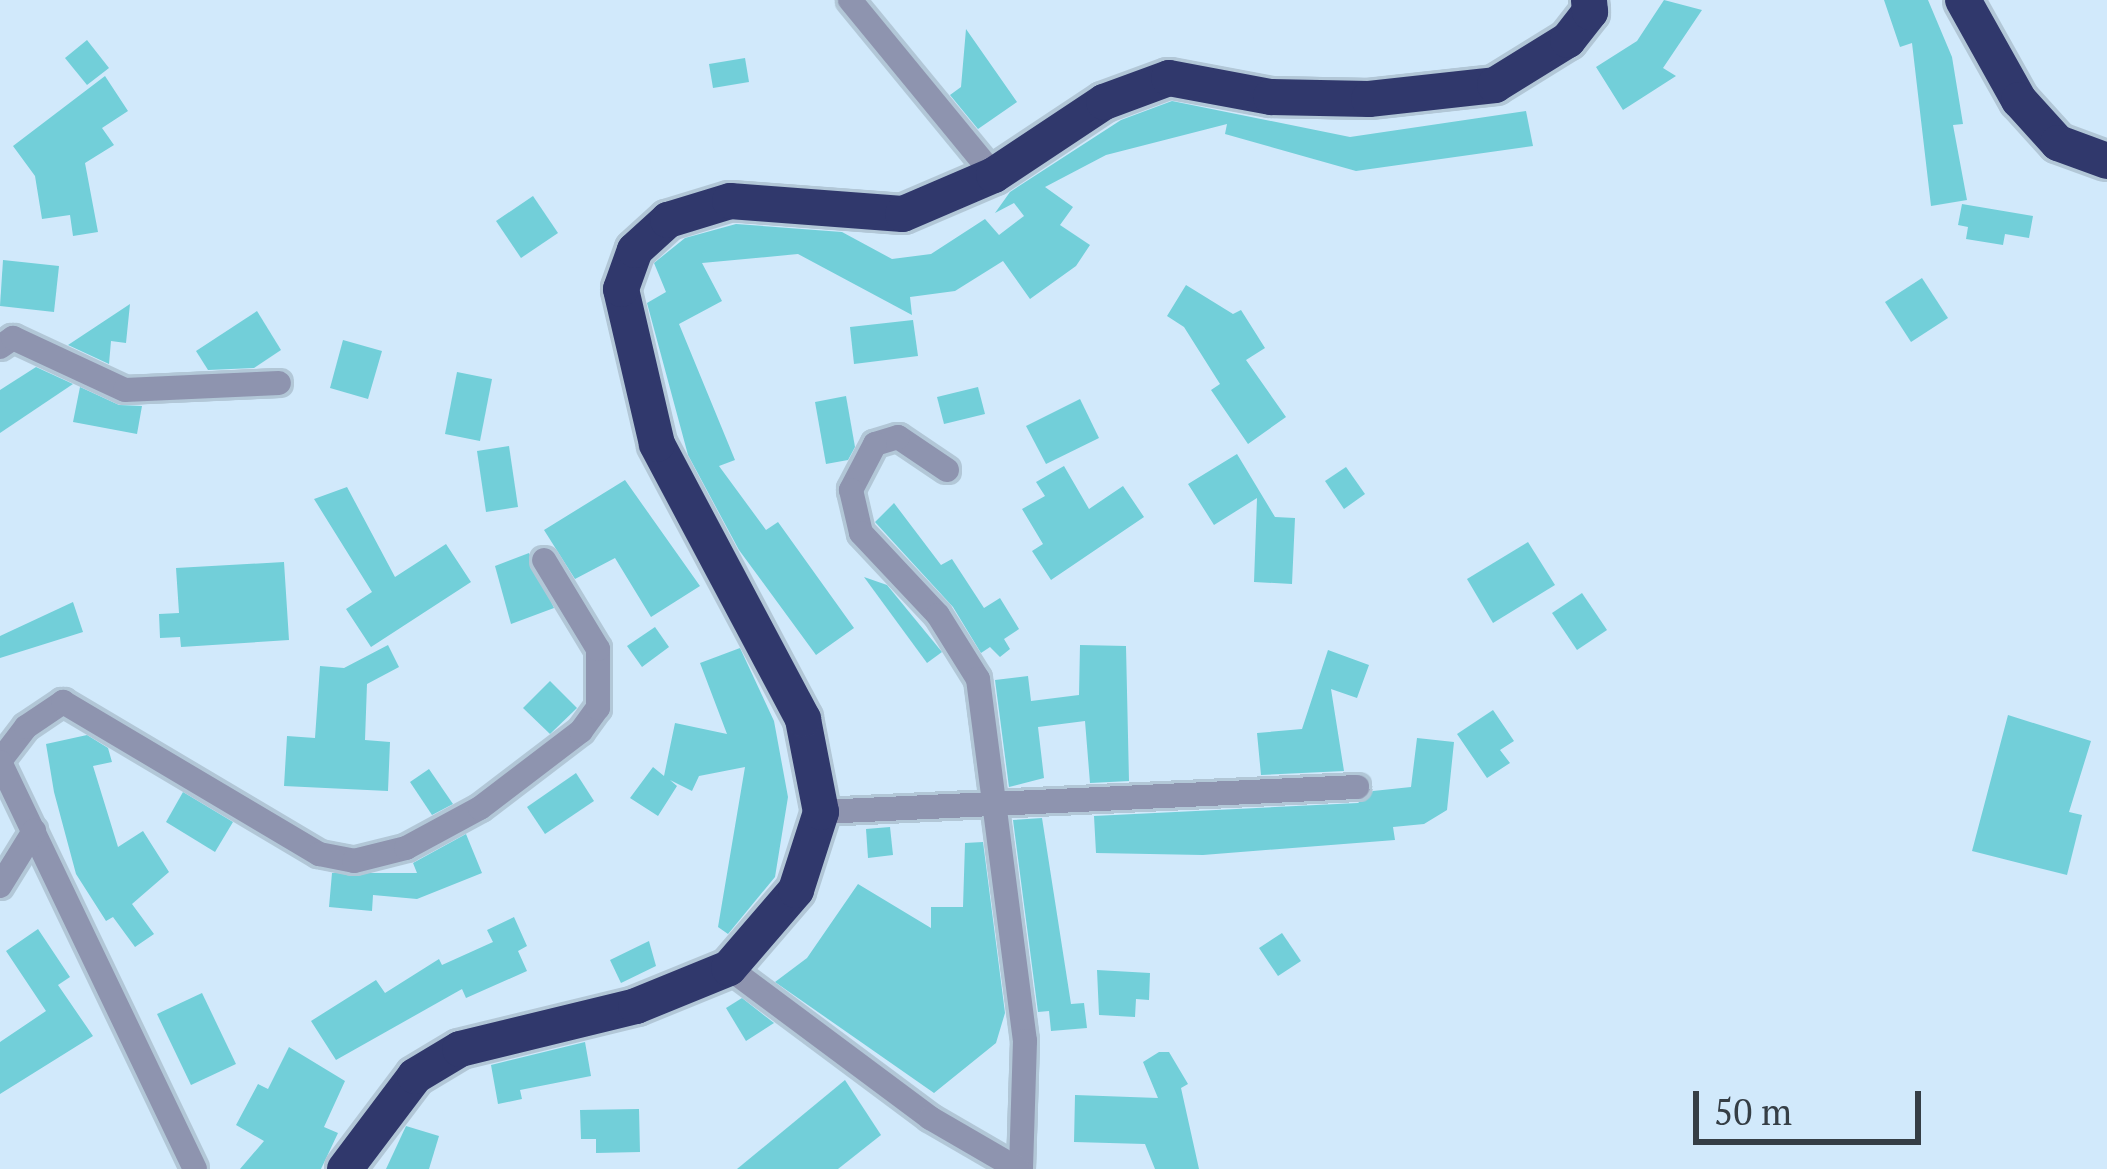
<!DOCTYPE html>
<html>
<head>
<meta charset="utf-8">
<style>
	body { margin:0 }
	#map { position:relative; width:2107px; height:1169px; overflow:hidden; background:#d1e9fb; font-family:"PT Serif",serif }
	div>[style] { position:absolute }
	.building>* { inset:0; background:#72cfd9 }
	.roads { filter:drop-shadow(3px 0 #b2c7d7) drop-shadow(-3px 0 #b2c7d7) drop-shadow(0 3px #b2c7d7) drop-shadow(0 -3px #b2c7d7) }
	.street>* { height:24px; margin:-12px; padding:0 12px; transform-origin:12px; border-radius:12px; background:#8e94af }
	.highway>* { height:36px; margin:-18px; padding:0 18px; transform-origin:18px; border-radius:18px; background:#30386c }
	span { translate:-50% -50%; white-space:nowrap; text-align:center; line-height:1.15; -webkit-text-stroke:12px #d1e9fb; paint-order:stroke }
	.scale { position:absolute; left:1693px; top:1091px; width:228px; height:54px; box-sizing:border-box; border:6px solid #353e45; border-top:0; padding-left:15px; font-size:36px; line-height:42px; white-space:nowrap; color:#353e45; -webkit-text-stroke:9px #d1e9fb; paint-order:stroke }
</style>
</head>
<body>
<div id="map">
	<div class="building">
		<div style="clip-path:polygon(1664px 0,1702px 10px,1663px 68px,1676px 76px,1623px 110px,1596px 67px,1637px 41px)"></div>
		<div style="clip-path:polygon(1884px 0,1928px 0,1952px 57px,1963px 124px,1953px 125px,1967px 200px,1931px 206px,1912px 43px,1900px 47px)"></div>
		<div style="clip-path:polygon(966px 29px,1017px 102px,978px 129px,950px 95px,961px 87px)"></div>
		<div style="clip-path:polygon(87px 40px,109px 68px,87px 85px,65px 58px)"></div>
		<div style="clip-path:polygon(745px 58px,749px 82px,713px 88px,709px 64px)"></div>
		<div style="clip-path:polygon(105px 76px,128px 111px,102px 128px,114px 145px,85px 163px,98px 232px,73px 236px,70px 215px,42px 219px,35px 176px,13px 146px)"></div>
		<div style="clip-path:polygon(1172px 101px,1350px 137px,1526px 111px,1533px 146px,1356px 171px,1225px 134px,1227px 124px,1106px 155px,1045px 187px,1073px 207px,1060px 225px,1090px 245px,1076px 266px,1030px 299px,1003px 261px,955px 291px,910px 297px,912px 315px,798px 254px,702px 263px,722px 301px,679px 324px,735px 460px,719px 466px,766px 530px,778px 522px,854px 628px,816px 655px,739px 550px,688px 455px,647px 303px,666px 292px,654px 263px,685px 238px,736px 224px,842px 232px,892px 259px,931px 254px,985px 219px,999px 235px,1024px 216px,1014px 203px,995px 213px,1010px 192px,1121px 120px)"></div>
		<div style="clip-path:polygon(533px 196px,558px 233px,521px 258px,496px 221px)"></div>
		<div style="clip-path:polygon(1962px 204px,2033px 216px,2029px 238px,2005px 234px,2003px 245px,1966px 239px,1968px 227px,1958px 225px)"></div>
		<div style="clip-path:polygon(3px 260px,59px 266px,54px 312px,0 306px)"></div>
		<div style="clip-path:polygon(1922px 278px,1948px 318px,1911px 342px,1885px 302px)"></div>
		<div style="clip-path:polygon(1186px 285px,1233px 314px,1241px 310px,1265px 348px,1246px 360px,1286px 417px,1248px 444px,1211px 390px,1220px 384px,1184px 327px,1167px 316px)"></div>
		<div style="clip-path:polygon(130px 304px,126px 343px,111px 341px,109px 364px,68px 345px)"></div>
		<div style="clip-path:polygon(257px 311px,281px 350px,254px 368px,208px 370px,196px 351px)"></div>
		<div style="clip-path:polygon(913px 320px,918px 356px,854px 364px,850px 327px)"></div>
		<div style="clip-path:polygon(343px 340px,382px 351px,368px 399px,330px 388px)"></div>
		<div style="clip-path:polygon(36px 367px,73px 384px,0 433px,0 390px)"></div>
		<div style="clip-path:polygon(457px 372px,492px 379px,480px 441px,445px 434px)"></div>
		<div style="clip-path:polygon(80px 387px,119px 405px,142px 406px,137px 434px,73px 422px)"></div>
		<div style="clip-path:polygon(978px 387px,985px 414px,944px 424px,937px 397px)"></div>
		<div style="clip-path:polygon(846px 396px,855px 447px,848px 460px,826px 464px,815px 402px)"></div>
		<div style="clip-path:polygon(1080px 399px,1099px 438px,1046px 464px,1026px 426px)"></div>
		<div style="clip-path:polygon(509px 446px,518px 507px,486px 512px,477px 451px)"></div>
		<div style="clip-path:polygon(1237px 454px,1275px 517px,1295px 518px,1292px 584px,1254px 582px,1257px 498px,1214px 525px,1188px 484px)"></div>
		<div style="clip-path:polygon(1064px 466px,1089px 509px,1123px 486px,1144px 517px,1051px 580px,1032px 551px,1043px 544px,1022px 509px,1045px 496px,1036px 482px)"></div>
		<div style="clip-path:polygon(1346px 467px,1365px 494px,1344px 509px,1325px 481px)"></div>
		<div style="clip-path:polygon(625px 480px,700px 586px,651px 617px,615px 558px,575px 579px,544px 530px)"></div>
		<div style="clip-path:polygon(347px 487px,395px 577px,446px 544px,471px 582px,371px 647px,346px 609px,372px 592px,314px 499px)"></div>
		<div style="clip-path:polygon(894px 503px,941px 565px,952px 559px,984px 608px,1000px 598px,1019px 629px,1004px 639px,1010px 649px,1000px 657px,990px 647px,981px 653px,953px 607px,875px 522px)"></div>
		<div style="clip-path:polygon(1528px 542px,1555px 585px,1493px 623px,1467px 579px)"></div>
		<div style="clip-path:polygon(529px 553px,554px 608px,511px 624px,495px 566px)"></div>
		<div style="clip-path:polygon(284px 562px,289px 640px,181px 647px,180px 637px,160px 638px,159px 614px,179px 613px,176px 568px)"></div>
		<div style="clip-path:polygon(864px 577px,887px 585px,942px 652px,927px 663px)"></div>
		<div style="clip-path:polygon(1582px 593px,1607px 630px,1577px 650px,1552px 613px)"></div>
		<div style="clip-path:polygon(73px 602px,83px 632px,0 658px,0 636px)"></div>
		<div style="clip-path:polygon(655px 627px,669px 647px,642px 667px,627px 646px)"></div>
		<div style="clip-path:polygon(388px 645px,399px 667px,367px 684px,365px 740px,390px 742px,388px 791px,284px 786px,287px 736px,315px 738px,320px 666px,344px 668px)"></div>
		<div style="clip-path:polygon(1080px 645px,1126px 646px,1129px 781px,1090px 783px,1085px 721px,1038px 727px,1044px 778px,1009px 787px,995px 680px,1028px 676px,1031px 701px,1079px 695px)"></div>
		<div style="clip-path:polygon(740px 648px,774px 721px,788px 797px,775px 877px,728px 934px,718px 927px,745px 767px,699px 776px,692px 791px,670px 780px,677px 786px,658px 816px,630px 798px,653px 767px,664px 776px,675px 723px,727px 734px,700px 663px)"></div>
		<div style="clip-path:polygon(1328px 650px,1369px 665px,1357px 698px,1331px 689px,1344px 771px,1261px 775px,1257px 733px,1302px 729px)"></div>
		<div style="clip-path:polygon(550px 681px,577px 708px,550px 734px,523px 708px)"></div>
		<div style="clip-path:polygon(1493px 710px,1514px 741px,1500px 750px,1510px 763px,1487px 778px,1457px 734px)"></div>
		<div style="clip-path:polygon(2008px 715px,2091px 741px,2069px 812px,2082px 815px,2067px 875px,1972px 851px)"></div>
		<div style="clip-path:polygon(87px 735px,108px 748px,112px 762px,93px 766px,118px 847px,143px 831px,169px 872px,132px 904px,154px 934px,135px 947px,113px 917px,106px 921px,76px 874px,54px 792px,46px 744px)"></div>
		<div style="clip-path:polygon(1417px 738px,1454px 742px,1447px 810px,1424px 824px,1393px 827px,1395px 840px,1203px 855px,1096px 853px,1094px 816px,1358px 803px,1373px 791px,1411px 787px)"></div>
		<div style="clip-path:polygon(429px 769px,453px 804px,432px 815px,410px 782px)"></div>
		<div style="clip-path:polygon(576px 773px,594px 801px,545px 834px,527px 807px)"></div>
		<div style="clip-path:polygon(183px 792px,233px 822px,215px 852px,166px 822px)"></div>
		<div style="clip-path:polygon(1042px 818px,1071px 1004px,1084px 1003px,1087px 1028px,1051px 1031px,1049px 1011px,1038px 1012px,1013px 820px)"></div>
		<div style="clip-path:polygon(890px 827px,893px 855px,868px 858px,866px 829px)"></div>
		<div style="clip-path:polygon(466px 834px,482px 873px,417px 899px,373px 895px,372px 911px,329px 907px,332px 873px,417px 873px,413px 863px)"></div>
		<div style="clip-path:polygon(983px 842px,1005px 1013px,996px 1043px,934px 1093px,775px 982px,807px 958px,858px 884px,931px 928px,931px 907px,963px 907px,965px 843px)"></div>
		<div style="clip-path:polygon(514px 917px,527px 946px,518px 951px,527px 971px,466px 998px,462px 989px,336px 1060px,311px 1021px,376px 980px,385px 993px,439px 959px,442px 965px,493px 942px,487px 930px)"></div>
		<div style="clip-path:polygon(38px 929px,70px 977px,58px 985px,93px 1036px,0 1094px,0 1042px,46px 1011px,6px 951px)"></div>
		<div style="clip-path:polygon(1282px 933px,1301px 961px,1278px 976px,1259px 948px)"></div>
		<div style="clip-path:polygon(649px 941px,656px 966px,621px 983px,610px 960px)"></div>
		<div style="clip-path:polygon(1097px 970px,1150px 973px,1149px 1000px,1136px 999px,1135px 1017px,1099px 1015px)"></div>
		<div style="clip-path:polygon(202px 993px,236px 1064px,191px 1085px,157px 1014px)"></div>
		<div style="clip-path:polygon(742px 998px,774px 1023px,746px 1041px,726px 1008px)"></div>
		<div style="clip-path:polygon(585px 1042px,591px 1076px,520px 1090px,522px 1099px,498px 1104px,491px 1065px)"></div>
		<div style="clip-path:polygon(289px 1047px,345px 1081px,324px 1127px,338px 1133px,321px 1169px,240px 1169px,264px 1141px,236px 1125px,258px 1084px,268px 1089px)"></div>
		<div style="clip-path:polygon(1159px 1052px,1169px 1052px,1188px 1084px,1181px 1088px,1199px 1169px,1155px 1169px,1145px 1144px,1074px 1142px,1075px 1095px,1158px 1098px,1143px 1062px)"></div>
		<div style="clip-path:polygon(845px 1080px,881px 1135px,838px 1169px,737px 1169px)"></div>
		<div style="clip-path:polygon(639px 1109px,640px 1152px,596px 1153px,596px 1139px,581px 1139px,580px 1110px)"></div>
		<div style="clip-path:polygon(406px 1126px,439px 1136px,429px 1169px,386px 1169px)"></div>
	</div>
	<div class="roads">
		<div class="street">
			<div style="left:850px;top:0;width:227px;rotate:50.6deg"></div>
			<div style="left:0;top:347px;width:16px;rotate:-35deg"></div>
			<div style="left:13px;top:338px;width:123px;rotate:24.9deg"></div>
			<div style="left:125px;top:390px;width:154px;rotate:-2.6deg"></div>
			<div style="left:947px;top:470px;width:59px;rotate:-146deg"></div>
			<div style="left:898px;top:437px;width:24px;rotate:163deg"></div>
			<div style="left:875px;top:444px;width:52px;rotate:117.6deg"></div>
			<div style="left:851px;top:490px;width:44px;rotate:76.9deg"></div>
			<div style="left:861px;top:533px;width:112px;rotate:46.8deg"></div>
			<div style="left:938px;top:615px;width:75px;rotate:58deg"></div>
			<div style="left:978px;top:679px;width:365px;rotate:82.6deg"></div>
			<div style="left:1025px;top:1041px;width:128px;rotate:91.8deg"></div>
			<div style="left:0;top:761px;width:43px;rotate:-52.6deg"></div>
			<div style="left:26px;top:727px;width:45px;rotate:-34deg"></div>
			<div style="left:63px;top:702px;width:298px;rotate:30.7deg"></div>
			<div style="left:319px;top:854px;width:36px;rotate:11deg"></div>
			<div style="left:354px;top:861px;width:54px;rotate:-14deg"></div>
			<div style="left:406px;top:848px;width:84px;rotate:-28.4deg"></div>
			<div style="left:480px;top:808px;width:127px;rotate:-37.3deg"></div>
			<div style="left:581px;top:731px;width:29px;rotate:-54deg"></div>
			<div style="left:598px;top:708px;width:59px;rotate:-90deg"></div>
			<div style="left:598px;top:649px;width:104px;rotate:-121.2deg"></div>
			<div style="left:0;top:762px;width:451px;rotate:64.4deg"></div>
			<div style="left:821px;top:812px;width:537px;rotate:-2.67deg"></div>
			<div style="left:0;top:886px;width:65px;rotate:-58.3deg"></div>
			<div style="left:729px;top:968px;width:251px;rotate:36.7deg"></div>
			<div style="left:930px;top:1118px;width:102px;rotate:30.1deg"></div>
		</div>
		<div class="highway">
			<div style="left:1963px;top:0;width:115px;rotate:60.8deg"></div>
			<div style="left:2019px;top:100px;width:58px;rotate:47.8deg"></div>
			<div style="left:2058px;top:143px;width:52px;rotate:20.2deg"></div>
			<div style="left:345px;top:1169px;width:116px;rotate:-53deg"></div>
			<div style="left:415px;top:1076px;width:52px;rotate:-31deg"></div>
			<div style="left:460px;top:1049px;width:181px;rotate:-13.7deg"></div>
			<div style="left:636px;top:1006px;width:100px;rotate:-22.2deg"></div>
			<div style="left:729px;top:968px;width:103px;rotate:-49.3deg"></div>
			<div style="left:796px;top:890px;width:82px;rotate:-72.2deg"></div>
			<div style="left:821px;top:812px;width:95px;rotate:-101deg"></div>
			<div style="left:803px;top:719px;width:311px;rotate:-118deg"></div>
			<div style="left:657px;top:444px;width:159px;rotate:-103.1deg"></div>
			<div style="left:621px;top:289px;width:41px;rotate:-70.3deg"></div>
			<div style="left:635px;top:250px;width:45px;rotate:-42.3deg"></div>
			<div style="left:668px;top:220px;width:65px;rotate:-17deg"></div>
			<div style="left:730px;top:201px;width:173px;rotate:4.3deg"></div>
			<div style="left:903px;top:214px;width:99px;rotate:-23.2deg"></div>
			<div style="left:994px;top:175px;width:132px;rotate:-33.6deg"></div>
			<div style="left:1104px;top:102px;width:69px;rotate:-20.3deg"></div>
			<div style="left:1169px;top:78px;width:104px;rotate:10.6deg"></div>
			<div style="left:1271px;top:97px;width:98px;rotate:1.2deg"></div>
			<div style="left:1369px;top:99px;width:127px;rotate:-6.3deg"></div>
			<div style="left:1495px;top:85px;width:86px;rotate:-31.7deg"></div>
			<div style="left:1568px;top:40px;width:36px;rotate:-52deg"></div>
			<div style="left:1590px;top:12px;width:12px;rotate:-95deg"></div>
		</div>
	</div>
	<div class="scale">50 m</div>
</div>
</body>
</html>
